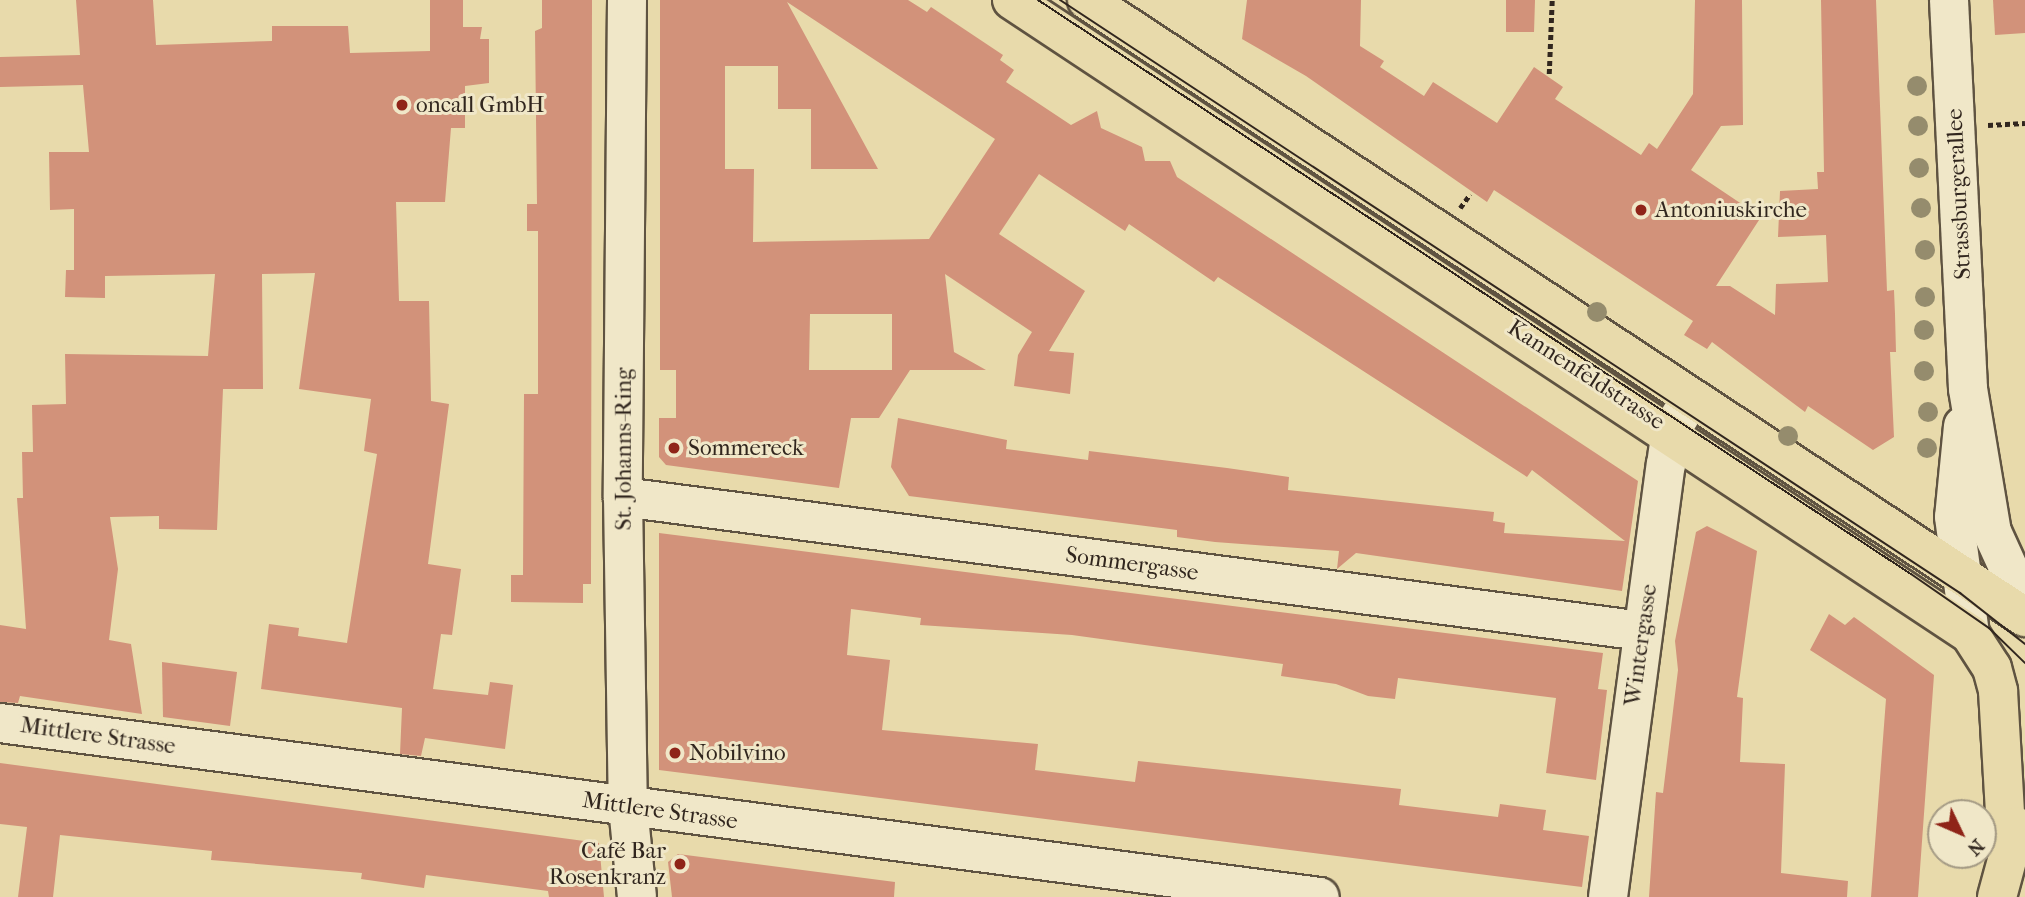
<!DOCTYPE html>
<html>
<head>
<meta charset="utf-8">
<style>
	body { margin:0 }
	#map { position:relative; width:2025px; height:897px; overflow:hidden; background:#e8daab; font-family:"IM FELL French Canon",serif }
	div>[style] { position:absolute }
	.building>* { inset:0; background:#d2927a }
	.path>* { height:4.5px; margin-top:-2.25px; transform-origin:0; background:repeating-linear-gradient(90deg,#31261e 0 5px,transparent 0 8.5px) }
	.roads { filter:drop-shadow(2px 0 #5f5341) drop-shadow(-2px 0 #5f5341) drop-shadow(0 2px #5f5341) drop-shadow(0 -2px #5f5341) }
	.minor>* { height:38px; margin:-19px; padding:0 19px; transform-origin:19px; border-radius:19px; background:#f0e7c8 }
	.major>* { height:38px; margin:-19px; padding:0 19px; transform-origin:19px; border-radius:19px; background:#e8daab }
	.tram>* { height:2px; margin:-1px; padding:0 1px; transform-origin:1px; border-radius:1px; background:#31261e }
	.trees>* { width:20px; height:20px; margin:-10px; border-radius:50%; background:#958c6d }
	.dots>* { width:19px; height:19px; translate:-50% -50%; box-sizing:border-box; border:4px solid #f0e7c8; border-radius:50% }
	span { translate:-50% -50%; white-space:nowrap; text-align:center; line-height:1.15; -webkit-text-stroke:6px #f0e7c8; paint-order:stroke }
	.poi-label { font-size:23px; color:#31261e }
	.left { translate:0 -50%; text-align:left }
	.right { translate:-100% -50%; text-align:right }
	.street-label { font-size:23px; color:#31261e }
	.north { position:absolute; left:1927px; top:799px; width:70px; height:70px; box-sizing:border-box; background:#f0e7c8; border:2px solid #a49a84; border-radius:50%; rotate:134deg; font-size:19px; font-weight:700; line-height:28px; text-align:center; color:#31261e }
	.north::after { content:''; display:block; margin:auto; width:24px; height:32px; background:#8f2418; clip-path:polygon(50% 0,100% 100%,50% 72%,0 100%) }
</style>
</head>
<body>
<div id="map">
	<div class="building">
		<div style="clip-path:polygon(76px 0,153px 0,156px 45px,272px 41px,272px 26px,348px 26px,350px 53px,430px 51px,430px 0,463px 0,463px 27px,482px 27px,480px 39px,489px 39px,489px 83px,465px 86px,465px 128px,451px 128px,445px 202px,396px 202px,399px 301px,429px 301px,431px 401px,449px 404px,428px 564px,461px 569px,452px 635px,441px 634px,433px 689px,488px 695px,490px 682px,513px 685px,505px 749px,425px 738px,421px 756px,400px 754px,402px 708px,261px 689px,269px 624px,299px 628px,298px 636px,347px 643px,377px 454px,364px 451px,371px 399px,299px 389px,315px 273px,262px 274px,263px 389px,223px 389px,217px 530px,159px 529px,159px 516px,110px 517px,118px 569px,109px 640px,131px 644px,142px 714px,20px 696px,18px 703px,0 702px,0 625px,26px 629px,17px 498px,23px 498px,22px 452px,33px 452px,32px 405px,66px 404px,65px 354px,208px 356px,215px 274px,105px 276px,105px 298px,65px 297px,66px 270px,74px 270px,74px 209px,50px 210px,49px 152px,89px 152px,83px 85px,0 87px,0 57px,80px 55px)"></div>
		<div style="clip-path:polygon(542px 0,592px 0,591px 584px,583px 584px,583px 603px,511px 602px,511px 575px,523px 575px,524px 394px,538px 394px,538px 231px,527px 231px,527px 204px,537px 204px,535px 31px,542px 28px)"></div>
		<div style="clip-path:polygon(evenodd,660px 0,908px 0,927px 12px,931px 7px,1003px 55px,1000px 60px,1014px 70px,1006px 82px,1071px 125px,1097px 111px,1101px 128px,1142px 147px,1145px 161px,1170px 161px,1177px 177px,1638px 481px,1622px 591px,1356px 553px,1337px 569px,1339px 551px,1215px 542px,1177px 537px,1177px 530px,909px 496px,891px 467px,898px 418px,1007px 440px,1006px 449px,1088px 460px,1089px 451px,1227px 468px,1289px 477px,1288px 490px,1494px 512px,1493px 521px,1505px 523px,1504px 533px,1625px 541px,1532px 470px,1527px 477px,1218px 277px,1214px 282px,1129px 224px,1125px 231px,1039px 174px,999px 234px,1085px 291px,1049px 351px,1074px 353px,1070px 394px,1014px 386px,1018px 355px,1032px 332px,945px 274px,954px 352px,986px 370px,910px 370px,879px 418px,851px 418px,839px 488px,666px 465px,659px 457px,659px 418px,676px 418px,676px 370px,660px 370px,660px 0,787px 2px,995px 139px,929px 239px,753px 242px,754px 169px,725px 169px,725px 66px,778px 66px,778px 109px,811px 109px,811px 169px,878px 169px,787px 2px,660px 0,810px 314px,892px 314px,892px 370px,809px 370px,810px 314px)"></div>
		<div style="clip-path:polygon(1247px 0,1361px 0,1360px 46px,1384px 61px,1380px 67px,1424px 96px,1433px 82px,1497px 123px,1534px 67px,1563px 87px,1555px 99px,1641px 155px,1649px 143px,1657px 149px,1693px 94px,1695px 0,1742px 0,1743px 125px,1721px 126px,1691px 170px,1761px 217px,1716px 286px,1730px 286px,1775px 315px,1776px 284px,1828px 282px,1826px 235px,1778px 237px,1780px 191px,1818px 189px,1817px 172px,1824px 172px,1821px 0,1876px 0,1887px 291px,1894px 290px,1895px 314px,1896px 352px,1890px 352px,1894px 437px,1873px 450px,1808px 406px,1805px 412px,1712px 342px,1707px 349px,1684px 335px,1693px 321px,1494px 190px,1487px 202px,1306px 76px,1242px 39px)"></div>
		<div style="clip-path:polygon(1506px 0,1535px 0,1534px 32px,1506px 32px)"></div>
		<div style="clip-path:polygon(1993px 0,2025px 0,2025px 33px,1995px 35px)"></div>
		<div style="clip-path:polygon(1707px 526px,1757px 551px,1737px 697px,1743px 698px,1740px 762px,1785px 764px,1781px 873px,1848px 881px,1847px 897px,1649px 897px,1656px 792px,1663px 793px,1678px 670px,1675px 641px,1696px 532px)"></div>
		<div style="clip-path:polygon(659px 533px,1603px 653px,1598px 689px,1607px 690px,1596px 780px,1546px 773px,1556px 698px,1398px 678px,1395px 699px,1368px 696px,1336px 684px,1281px 676px,1283px 664px,1072px 635px,920px 625px,921px 618px,851px 609px,847px 655px,890px 660px,882px 730px,1038px 744px,1035px 770px,1135px 782px,1138px 761px,1401px 789px,1399px 805px,1498px 817px,1500px 804px,1546px 810px,1543px 830px,1589px 836px,1582px 887px,659px 770px)"></div>
		<div style="clip-path:polygon(1829px 614px,1845px 625px,1854px 617px,1934px 675px,1918px 897px,1871px 897px,1886px 699px,1810px 650px)"></div>
		<div style="clip-path:polygon(162px 662px,237px 672px,230px 726px,163px 717px)"></div>
		<div style="clip-path:polygon(0 763px,599px 843px,604px 897px,549px 897px,548px 891px,426px 875px,424px 888px,361px 879px,362px 873px,211px 860px,212px 851px,60px 835px,53px 897px,18px 897px,27px 827px,0 824px)"></div>
		<div style="clip-path:polygon(678px 854px,895px 882px,894px 897px,672px 897px,668px 862px)"></div>
	</div>
	<div class="path">
		<div style="left:1549px;top:74px;width:74px;rotate:-87.7deg"></div>
		<div style="left:1988px;top:125px;width:37px;rotate:-3deg"></div>
		<div style="left:1460px;top:208px;width:17px;rotate:-54deg"></div>
	</div>
	<div class="roads">
		<div class="minor">
			<div style="left:627px;top:0;width:497px;rotate:90.5deg"></div>
			<div style="left:623px;top:497px;width:310px;rotate:89.1deg"></div>
			<div style="left:628px;top:807px;width:90px;rotate:84.3deg"></div>
			<div style="left:1949px;top:0;width:389px;rotate:87.2deg"></div>
			<div style="left:1968px;top:389px;width:145px;rotate:80.5deg"></div>
			<div style="left:1992px;top:532px;width:79px;rotate:65.4deg"></div>
			<div style="left:1963px;top:426px;width:91px;rotate:95.6deg"></div>
			<div style="left:1954px;top:517px;width:118px;rotate:82.2deg"></div>
			<div style="left:623px;top:497px;width:1028px;rotate:7.49deg"></div>
			<div style="left:0;top:723px;width:1331px;rotate:7.51deg"></div>
			<div style="left:1608px;top:897px;width:436px;rotate:-82.4deg"></div>
			<div style="left:1666px;top:465px;width:34px;rotate:-82deg"></div>
			<div style="left:1671px;top:431px;width:37px;rotate:-59deg"></div>
		</div>
		<div class="major">
			<div style="left:1012px;top:0;width:1149px;rotate:33.5deg"></div>
			<div style="left:1970px;top:634px;width:40px;rotate:57.1deg"></div>
			<div style="left:1992px;top:668px;width:24px;rotate:75deg"></div>
			<div style="left:1998px;top:691px;width:158px;rotate:86.7deg"></div>
			<div style="left:1087px;top:0;width:1123px;rotate:33.34deg"></div>
			<div style="left:1997px;top:897px;width:73px;rotate:-74.8deg"></div>
		</div>
	</div>
	<div class="tram">
		<div style="left:1038px;top:0;width:1045px;rotate:33.33deg"></div>
		<div style="left:1911px;top:574px;width:95px;rotate:34.7deg"></div>
		<div style="left:1989px;top:628px;width:50px;rotate:44.2deg"></div>
		<div style="left:1060px;top:0;width:1078px;rotate:33.38deg"></div>
		<div style="left:1960px;top:593px;width:83px;rotate:38.1deg"></div>
	</div>
	<div class="trees">
		<div style="left:1917px;top:86px"></div>
		<div style="left:1918px;top:126px"></div>
		<div style="left:1919px;top:168px"></div>
		<div style="left:1921px;top:208px"></div>
		<div style="left:1925px;top:250px"></div>
		<div style="left:1925px;top:297px"></div>
		<div style="left:1597px;top:312px"></div>
		<div style="left:1924px;top:330px"></div>
		<div style="left:1924px;top:371px"></div>
		<div style="left:1928px;top:412px"></div>
		<div style="left:1788px;top:436px"></div>
		<div style="left:1927px;top:448px"></div>
	</div>
	<div class="dots">
		<div style="left:402px;top:105px;background:#8f2418"></div>
		<div style="left:1641px;top:210px;background:#8f2418"></div>
		<div style="left:674px;top:448px;background:#8f2418"></div>
		<div style="left:675px;top:753px;background:#8f2418"></div>
		<div style="left:680px;top:864px;background:#8f2418"></div>
	</div>
	<div class="poi-label">
		<span class="left" style="left:416px;top:105px">oncall GmbH</span>
		<span class="left" style="left:1655px;top:210px">Antoniuskirche</span>
		<span class="left" style="left:688px;top:448px">Sommereck</span>
		<span class="left" style="left:689px;top:753px">Nobilvino</span>
		<span class="right" style="left:666px;top:864px">Café Bar<br>Rosenkranz</span>
	</div>
	<div class="street-label">
		<span style="left:1959px;top:194px;rotate:-93deg">Strassburgerallee</span>
		<span style="left:1586px;top:375px;rotate:33deg">Kannenfeldstrasse</span>
		<span style="left:624px;top:449px;rotate:-90deg">St. Johanns-Ring</span>
		<span style="left:1132px;top:564px;rotate:8deg">Sommergasse</span>
		<span style="left:1641px;top:645px;rotate:-82deg">Wintergasse</span>
		<span style="left:98px;top:736px;rotate:8deg">Mittlere Strasse</span>
		<span style="left:660px;top:811px;rotate:8deg">Mittlere Strasse</span>
	</div>
	<div class="north">N</div>
</div>
</body>
</html>
